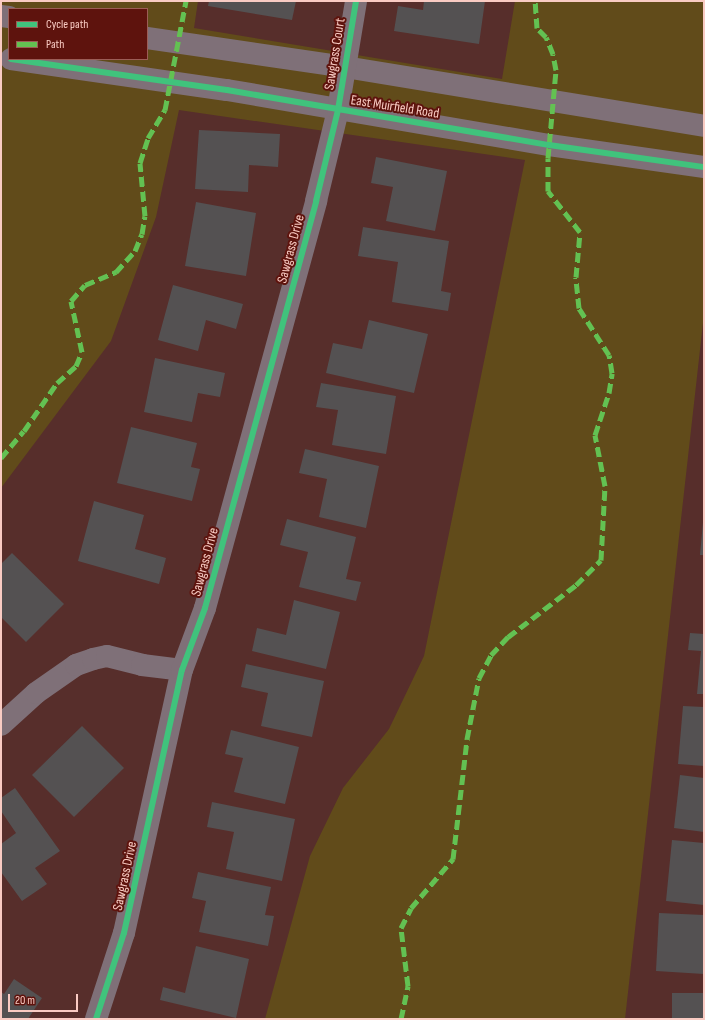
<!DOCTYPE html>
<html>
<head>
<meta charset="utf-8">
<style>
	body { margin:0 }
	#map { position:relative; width:705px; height:1020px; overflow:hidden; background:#572e2b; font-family:"Sofia Sans Condensed",sans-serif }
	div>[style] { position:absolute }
	.green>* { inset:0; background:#614b1a }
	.building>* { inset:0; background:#545152 }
	.minor>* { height:22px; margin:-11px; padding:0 11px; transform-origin:11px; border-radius:11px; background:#7f7078 }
	.quiet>* { height:5px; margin-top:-2.5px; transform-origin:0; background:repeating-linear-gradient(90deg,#63c152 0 10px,transparent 0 15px) }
	.cycleway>* { height:6px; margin:-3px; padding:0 3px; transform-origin:3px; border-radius:3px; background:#40c37c }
	span { translate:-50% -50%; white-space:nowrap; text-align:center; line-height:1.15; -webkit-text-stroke:4px #5e130d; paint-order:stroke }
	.street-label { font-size:14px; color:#f9cbc3 }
	.frame { position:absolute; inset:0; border:2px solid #f9cbc3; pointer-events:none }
	.legend { position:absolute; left:8px; top:8px; width:140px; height:52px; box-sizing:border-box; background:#5e130d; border:1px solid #9c5d56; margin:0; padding:5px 7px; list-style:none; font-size:12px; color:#f9cbc3 }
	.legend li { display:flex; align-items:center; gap:8px; height:20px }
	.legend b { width:20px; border:1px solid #9c5d56 }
	.scale { position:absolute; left:8px; top:994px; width:70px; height:18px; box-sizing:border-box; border:2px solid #f9cbc3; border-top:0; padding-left:5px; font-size:12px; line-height:14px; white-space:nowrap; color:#f9cbc3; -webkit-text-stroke:3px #5e130d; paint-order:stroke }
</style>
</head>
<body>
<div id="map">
	<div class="green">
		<div style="clip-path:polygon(evenodd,1px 1px,198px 1px,194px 28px,502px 79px,515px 1px,704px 1px,704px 314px,625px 1019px,265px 1019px,310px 856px,343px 788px,389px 729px,424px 656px,525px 160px,179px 110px,156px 217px,111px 341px,1px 488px,1px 1px,9px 9px,147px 9px,147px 59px,9px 59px,9px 9px)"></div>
	</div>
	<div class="building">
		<div style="clip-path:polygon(209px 1px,296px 1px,292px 20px,208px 6px)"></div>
		<div style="clip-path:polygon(424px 1px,485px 1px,479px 44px,394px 31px,398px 6px,423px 10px)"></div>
		<div style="clip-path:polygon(199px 130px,280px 134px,278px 167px,249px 165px,248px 192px,195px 189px)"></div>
		<div style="clip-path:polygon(376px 157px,447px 171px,435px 231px,386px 221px,393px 187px,371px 183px)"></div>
		<div style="clip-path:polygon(196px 202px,256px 213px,246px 276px,185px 266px)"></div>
		<div style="clip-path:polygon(363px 227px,449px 241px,441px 291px,451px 293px,448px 311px,392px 302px,398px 262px,358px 256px)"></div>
		<div style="clip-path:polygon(173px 285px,243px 304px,236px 329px,206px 320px,198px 351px,158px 340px)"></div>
		<div style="clip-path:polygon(369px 320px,428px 334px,414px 393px,326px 373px,333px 343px,362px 349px)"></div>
		<div style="clip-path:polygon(155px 358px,225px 373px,220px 397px,198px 393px,192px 422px,144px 412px)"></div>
		<div style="clip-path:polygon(321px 383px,396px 396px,386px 454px,332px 445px,338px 410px,316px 407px)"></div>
		<div style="clip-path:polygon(131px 427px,197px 443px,191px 467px,200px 469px,192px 501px,117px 483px)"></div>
		<div style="clip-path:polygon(305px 449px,379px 466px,366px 528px,319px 517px,327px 479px,299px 473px)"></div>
		<div style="clip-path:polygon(94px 501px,144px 515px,135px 549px,166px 558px,159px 584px,78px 561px)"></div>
		<div style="clip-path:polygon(287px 519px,356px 537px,346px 579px,361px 582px,356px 601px,299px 587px,308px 552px,280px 545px)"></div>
		<div style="clip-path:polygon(703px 522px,704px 522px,704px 555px,700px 555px)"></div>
		<div style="clip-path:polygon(12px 553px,64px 604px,26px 642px,1px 617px,1px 564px)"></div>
		<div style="clip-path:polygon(294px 600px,340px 612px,326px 669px,252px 651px,257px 628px,286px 635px)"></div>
		<div style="clip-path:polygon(690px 633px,704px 634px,704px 694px,697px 694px,701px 651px,688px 650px)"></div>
		<div style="clip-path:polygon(246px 664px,324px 681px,312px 737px,261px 726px,268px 693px,241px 687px)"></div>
		<div style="clip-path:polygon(683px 706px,704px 707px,704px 766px,678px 764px)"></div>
		<div style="clip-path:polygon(82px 726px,124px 768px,74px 817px,32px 775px)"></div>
		<div style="clip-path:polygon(231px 730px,299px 747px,285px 804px,234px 792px,243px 758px,225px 754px)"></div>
		<div style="clip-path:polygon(680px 775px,704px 778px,704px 832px,674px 828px)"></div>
		<div style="clip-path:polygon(15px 788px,60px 851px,35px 868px,47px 884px,22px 901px,1px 872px,1px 844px,16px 833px,1px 811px,1px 798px)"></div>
		<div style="clip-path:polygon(212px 802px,295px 819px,282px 881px,226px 869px,234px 832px,207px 827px)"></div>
		<div style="clip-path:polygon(672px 840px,704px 843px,704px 905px,666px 901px)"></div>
		<div style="clip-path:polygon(198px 872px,271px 887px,265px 915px,274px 916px,268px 946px,199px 932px,206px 901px,192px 898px)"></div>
		<div style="clip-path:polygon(659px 913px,704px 915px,704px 974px,656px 971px)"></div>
		<div style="clip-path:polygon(196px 946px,249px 959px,236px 1018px,160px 1000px,163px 987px,185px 993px)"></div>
		<div style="clip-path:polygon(14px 979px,42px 998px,28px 1019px,1px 1019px,1px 992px,4px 994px)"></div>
		<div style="clip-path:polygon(672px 993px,704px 993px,704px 1019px,672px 1019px)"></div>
	</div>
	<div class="minor">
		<div style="left:1px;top:16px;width:8px;rotate:7deg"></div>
		<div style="left:147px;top:38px;width:200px;rotate:8.3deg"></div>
		<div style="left:345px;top:67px;width:364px;rotate:9.3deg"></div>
		<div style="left:11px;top:59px;width:218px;rotate:8.2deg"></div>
		<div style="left:227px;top:90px;width:327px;rotate:9.7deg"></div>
		<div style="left:549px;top:145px;width:157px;rotate:8.1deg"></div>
		<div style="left:1px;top:725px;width:47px;rotate:-42.4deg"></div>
		<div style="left:36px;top:693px;width:49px;rotate:-35deg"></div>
		<div style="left:76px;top:665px;width:18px;rotate:-19deg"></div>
		<div style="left:93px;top:659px;width:14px;rotate:-12deg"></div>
		<div style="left:107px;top:656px;width:36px;rotate:14deg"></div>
		<div style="left:142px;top:665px;width:40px;rotate:7.1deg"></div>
		<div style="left:96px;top:1019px;width:90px;rotate:-72deg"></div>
		<div style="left:124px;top:933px;width:269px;rotate:-77.6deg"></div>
		<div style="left:182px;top:670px;width:66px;rotate:-69.6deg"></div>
		<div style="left:205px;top:608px;width:422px;rotate:-74.7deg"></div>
		<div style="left:316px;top:201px;width:94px;rotate:-76.4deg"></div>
		<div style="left:338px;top:110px;width:110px;rotate:-80.6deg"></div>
	</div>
	<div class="quiet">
		<div style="left:1px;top:458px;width:35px;rotate:-50deg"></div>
		<div style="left:24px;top:431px;width:58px;rotate:-55.5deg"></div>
		<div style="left:57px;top:383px;width:25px;rotate:-42deg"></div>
		<div style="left:76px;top:366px;width:15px;rotate:-67deg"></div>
		<div style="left:82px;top:352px;width:52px;rotate:-102.2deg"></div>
		<div style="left:71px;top:301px;width:21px;rotate:-49deg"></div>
		<div style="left:85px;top:285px;width:34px;rotate:-23deg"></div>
		<div style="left:116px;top:272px;width:28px;rotate:-48deg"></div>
		<div style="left:135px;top:251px;width:18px;rotate:-68deg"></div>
		<div style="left:142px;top:234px;width:18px;rotate:-81deg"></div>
		<div style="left:145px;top:216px;width:53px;rotate:-95.4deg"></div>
		<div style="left:140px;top:163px;width:26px;rotate:-72deg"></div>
		<div style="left:148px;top:138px;width:33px;rotate:-59deg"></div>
		<div style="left:165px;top:110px;width:111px;rotate:-79.1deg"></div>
		<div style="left:401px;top:1019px;width:34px;rotate:-78deg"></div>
		<div style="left:408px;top:986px;width:58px;rotate:-96.9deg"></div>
		<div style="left:401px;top:928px;width:22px;rotate:-63deg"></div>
		<div style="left:411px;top:908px;width:65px;rotate:-49.4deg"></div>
		<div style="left:453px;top:859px;width:121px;rotate:-83.3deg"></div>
		<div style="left:467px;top:739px;width:62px;rotate:-78.9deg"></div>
		<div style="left:479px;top:678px;width:26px;rotate:-62deg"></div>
		<div style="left:491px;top:655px;width:25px;rotate:-47deg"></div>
		<div style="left:508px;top:637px;width:86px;rotate:-37.4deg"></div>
		<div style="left:576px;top:585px;width:35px;rotate:-45deg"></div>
		<div style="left:601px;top:560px;width:74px;rotate:-86.9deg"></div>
		<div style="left:605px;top:486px;width:52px;rotate:-101.1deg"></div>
		<div style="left:595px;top:435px;width:44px;rotate:-71.6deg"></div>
		<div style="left:609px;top:393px;width:20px;rotate:-81deg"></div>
		<div style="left:612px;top:373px;width:18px;rotate:-99deg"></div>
		<div style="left:609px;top:355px;width:56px;rotate:-122.6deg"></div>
		<div style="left:579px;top:308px;width:31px;rotate:-96deg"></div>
		<div style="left:576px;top:277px;width:45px;rotate:-84.9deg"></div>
		<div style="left:580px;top:232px;width:52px;rotate:-128deg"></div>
		<div style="left:548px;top:191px;width:33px;rotate:-90deg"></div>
		<div style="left:548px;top:158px;width:88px;rotate:-84.8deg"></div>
		<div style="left:556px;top:70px;width:16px;rotate:-101deg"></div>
		<div style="left:553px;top:54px;width:18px;rotate:-112deg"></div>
		<div style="left:546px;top:37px;width:13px;rotate:-135deg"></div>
		<div style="left:537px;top:28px;width:27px;rotate:-94deg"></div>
	</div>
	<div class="cycleway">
		<div style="left:11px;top:59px;width:218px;rotate:8.2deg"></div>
		<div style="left:227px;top:90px;width:327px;rotate:9.7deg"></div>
		<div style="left:549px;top:145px;width:157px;rotate:8.1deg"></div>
		<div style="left:96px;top:1019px;width:90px;rotate:-72deg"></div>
		<div style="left:124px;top:933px;width:269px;rotate:-77.6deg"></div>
		<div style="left:182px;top:670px;width:66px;rotate:-69.6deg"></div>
		<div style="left:205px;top:608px;width:422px;rotate:-74.7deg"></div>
		<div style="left:316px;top:201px;width:94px;rotate:-76.4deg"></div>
		<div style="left:338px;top:110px;width:110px;rotate:-80.6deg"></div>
	</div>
	<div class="street-label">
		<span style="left:335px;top:54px;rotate:-81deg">Sawgrass Court</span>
		<span style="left:395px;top:107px;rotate:9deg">East Muirfield Road</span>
		<span style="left:291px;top:249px;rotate:-75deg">Sawgrass Drive</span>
		<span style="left:205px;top:562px;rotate:-75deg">Sawgrass Drive</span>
		<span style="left:125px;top:876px;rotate:-78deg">Sawgrass Drive</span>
	</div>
	<div class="frame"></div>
	<ul class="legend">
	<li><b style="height:5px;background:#40c37c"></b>Cycle path</li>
	<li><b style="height:5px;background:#63c152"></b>Path</li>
	</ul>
	<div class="scale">20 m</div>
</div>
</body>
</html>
